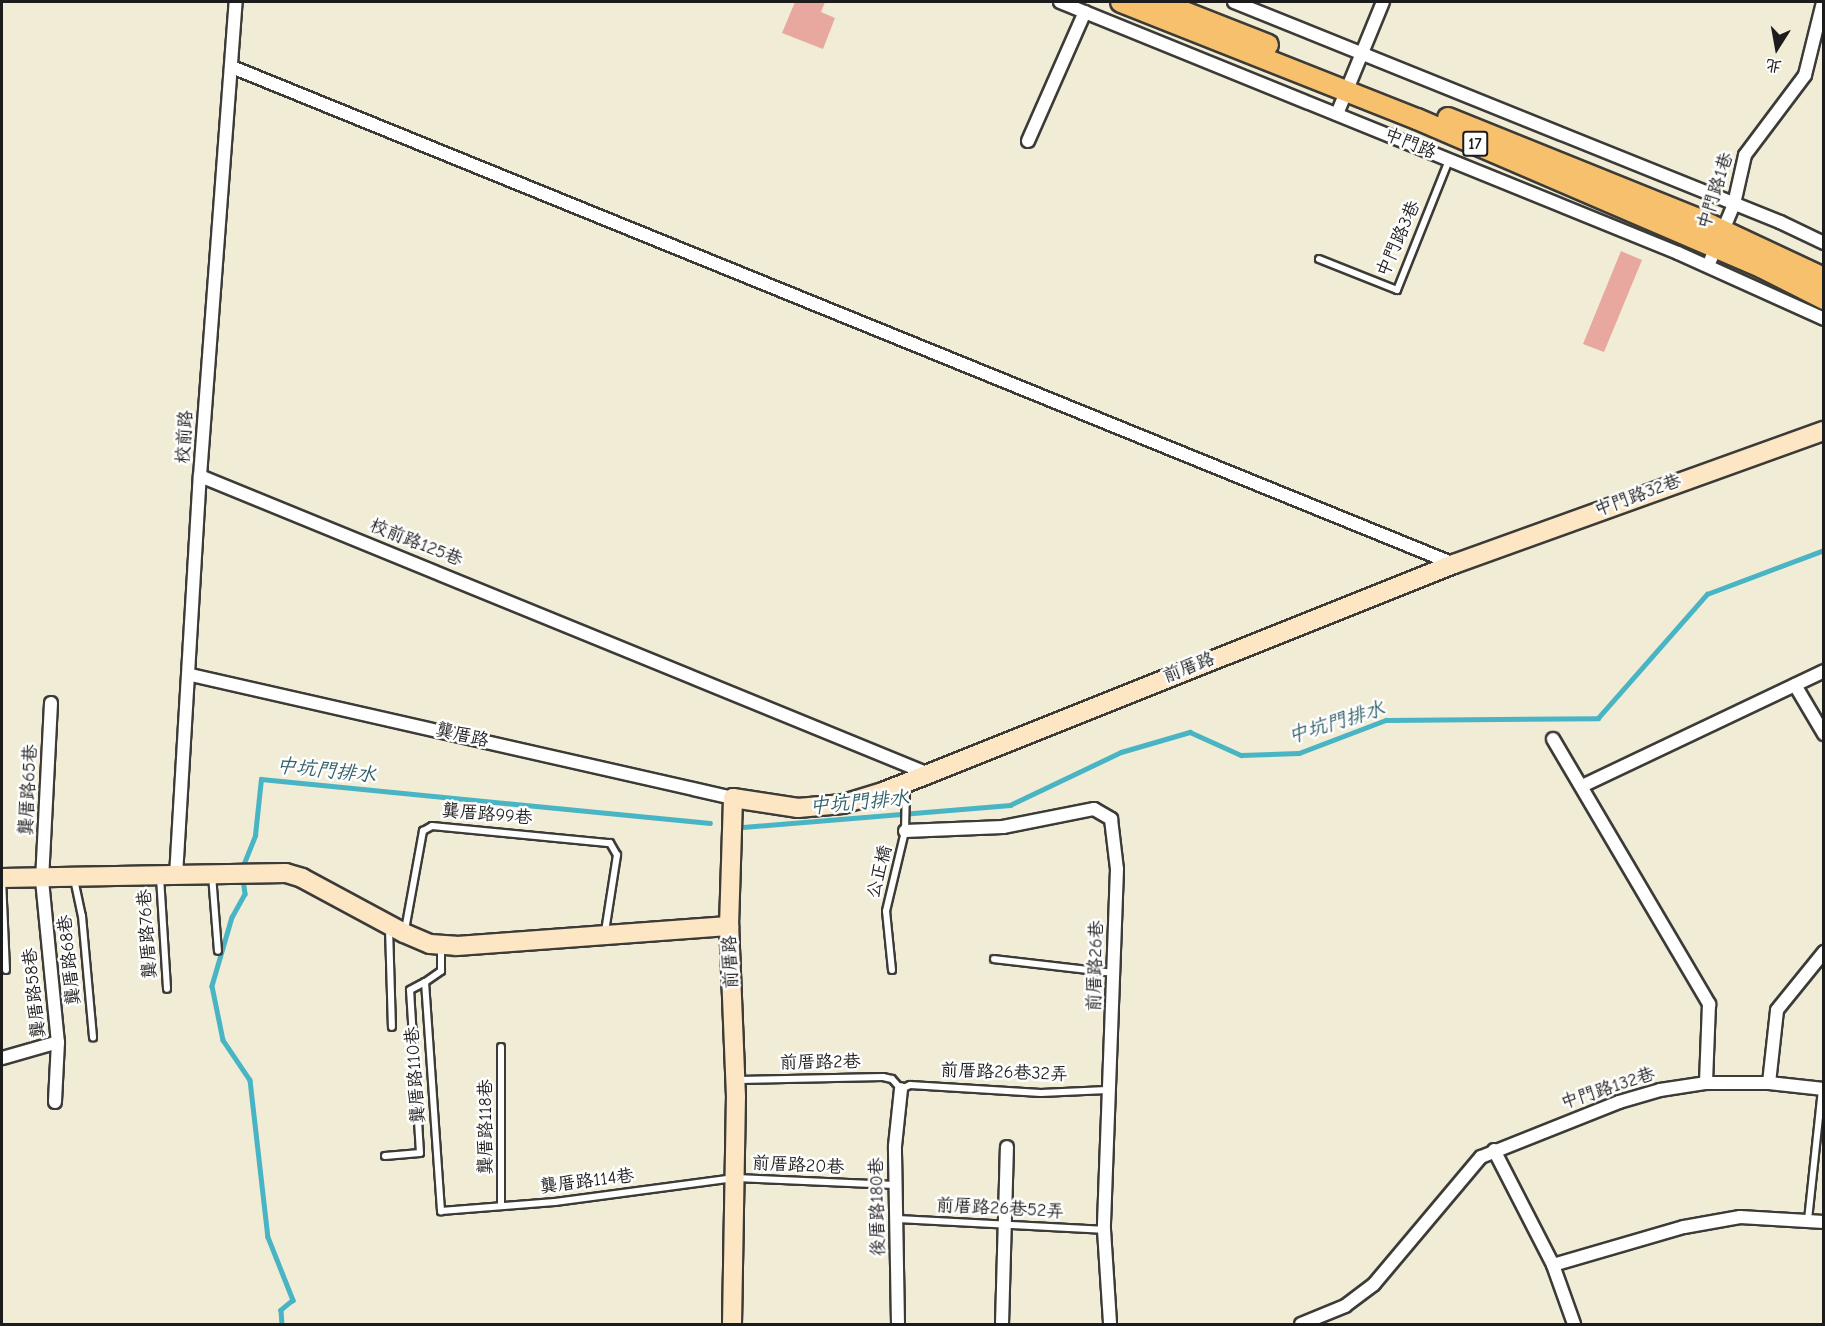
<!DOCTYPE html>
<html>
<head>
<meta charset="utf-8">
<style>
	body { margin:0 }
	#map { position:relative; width:1825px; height:1326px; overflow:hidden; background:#f1ecd5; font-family:"Comic Neue","LXGW WenKai TC",sans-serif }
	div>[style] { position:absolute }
	.stream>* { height:4.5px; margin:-2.25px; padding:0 2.25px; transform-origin:2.25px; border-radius:2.25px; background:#48b4c4 }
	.building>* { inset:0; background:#e8a89f }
	.roads { filter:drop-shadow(2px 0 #3c3b38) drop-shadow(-2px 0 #3c3b38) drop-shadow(0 2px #3c3b38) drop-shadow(0 -2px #3c3b38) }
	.lane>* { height:6px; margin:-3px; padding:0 3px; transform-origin:3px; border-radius:3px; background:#fff }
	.street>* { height:12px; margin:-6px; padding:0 6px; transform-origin:6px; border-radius:6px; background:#fff }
	.secondary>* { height:18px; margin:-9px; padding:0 9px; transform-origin:9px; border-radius:9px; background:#fce6c4 }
	.primary>* { height:20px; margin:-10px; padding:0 10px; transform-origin:10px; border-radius:10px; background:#f7c06c }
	span { translate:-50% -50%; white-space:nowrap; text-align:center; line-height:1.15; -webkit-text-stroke:5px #fff; paint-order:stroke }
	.shield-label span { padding:2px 4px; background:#fff; border:2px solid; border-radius:4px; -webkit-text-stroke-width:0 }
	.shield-label { font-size:16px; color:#1c1c1c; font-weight:700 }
	.street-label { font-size:18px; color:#1c1c1c }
	.water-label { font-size:20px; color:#306068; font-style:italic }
	.frame { position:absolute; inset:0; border:3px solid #1c1c1c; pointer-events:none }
	.north { position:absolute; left:1747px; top:18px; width:60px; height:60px; -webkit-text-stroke:4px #fff; paint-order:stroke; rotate:191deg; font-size:16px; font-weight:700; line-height:24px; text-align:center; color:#1c1c1c }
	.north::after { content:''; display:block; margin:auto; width:21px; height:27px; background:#1c1c1c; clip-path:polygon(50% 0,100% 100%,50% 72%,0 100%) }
</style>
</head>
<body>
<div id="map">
	<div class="stream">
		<div style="left:743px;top:827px;width:268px;rotate:-4.7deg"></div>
		<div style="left:1010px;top:805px;width:123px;rotate:-25.5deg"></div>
		<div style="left:1121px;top:752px;width:72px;rotate:-16.2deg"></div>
		<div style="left:1190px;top:732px;width:56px;rotate:24.3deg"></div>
		<div style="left:1241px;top:755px;width:58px;rotate:-2deg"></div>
		<div style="left:1299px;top:753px;width:93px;rotate:-20.8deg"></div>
		<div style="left:1386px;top:720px;width:212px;rotate:-0.5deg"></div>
		<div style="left:1598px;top:718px;width:165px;rotate:-48.7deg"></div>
		<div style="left:1707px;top:594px;width:125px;rotate:-20.6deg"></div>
		<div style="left:242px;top:868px;width:35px;rotate:-68deg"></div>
		<div style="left:255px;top:835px;width:56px;rotate:-83.9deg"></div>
		<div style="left:261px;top:779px;width:451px;rotate:5.6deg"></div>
		<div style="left:243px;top:879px;width:15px;rotate:82deg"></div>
		<div style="left:245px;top:894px;width:26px;rotate:119deg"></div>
		<div style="left:232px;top:917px;width:72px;rotate:106.2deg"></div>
		<div style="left:212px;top:986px;width:55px;rotate:78.5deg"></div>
		<div style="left:223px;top:1040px;width:48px;rotate:56deg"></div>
		<div style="left:250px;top:1080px;width:158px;rotate:83.5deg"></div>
		<div style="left:268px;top:1237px;width:68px;rotate:68.4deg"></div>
		<div style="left:293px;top:1300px;width:16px;rotate:140deg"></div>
		<div style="left:281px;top:1310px;width:14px;rotate:86deg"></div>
	</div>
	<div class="building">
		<div style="clip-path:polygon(795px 2px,825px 2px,821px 12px,835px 18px,823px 49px,782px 33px)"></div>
		<div style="clip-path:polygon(1621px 251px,1642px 260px,1604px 352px,1583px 344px)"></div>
	</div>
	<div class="roads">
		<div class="lane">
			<div style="left:1319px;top:259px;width:84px;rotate:21.7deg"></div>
			<div style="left:1397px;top:290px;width:140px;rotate:-68.2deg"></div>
			<div style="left:212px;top:875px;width:76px;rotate:85.5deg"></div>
			<div style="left:160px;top:877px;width:112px;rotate:86.4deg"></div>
			<div style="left:2px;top:879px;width:91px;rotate:87.5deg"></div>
			<div style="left:74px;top:879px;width:38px;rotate:78deg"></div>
			<div style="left:82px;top:916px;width:122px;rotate:84.8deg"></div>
			<div style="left:389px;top:928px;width:99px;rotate:88.3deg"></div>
			<div style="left:405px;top:930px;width:101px;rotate:-79.7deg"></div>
			<div style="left:423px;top:831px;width:10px;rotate:-29deg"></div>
			<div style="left:432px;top:826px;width:179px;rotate:5.5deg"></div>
			<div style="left:610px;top:843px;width:14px;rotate:60deg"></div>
			<div style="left:617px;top:855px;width:78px;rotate:98.9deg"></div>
			<div style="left:441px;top:946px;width:25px;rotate:90deg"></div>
			<div style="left:441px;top:971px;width:19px;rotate:145deg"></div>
			<div style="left:425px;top:982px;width:230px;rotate:86deg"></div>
			<div style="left:441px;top:1211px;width:114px;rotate:-4.5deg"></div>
			<div style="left:555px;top:1202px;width:183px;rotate:-7.6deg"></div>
			<div style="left:736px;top:1178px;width:159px;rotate:2.5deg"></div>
			<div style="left:994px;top:959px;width:120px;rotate:6.7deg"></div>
			<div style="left:892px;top:970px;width:59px;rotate:-95.8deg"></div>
			<div style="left:886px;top:911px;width:82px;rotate:-76.6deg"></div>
			<div style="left:905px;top:831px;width:44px;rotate:-88.7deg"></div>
			<div style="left:739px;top:1080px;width:144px;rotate:-1.2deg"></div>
			<div style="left:883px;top:1077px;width:9px;rotate:13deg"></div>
			<div style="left:892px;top:1079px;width:13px;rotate:48deg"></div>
			<div style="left:901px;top:1089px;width:10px;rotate:-24deg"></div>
			<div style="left:910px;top:1085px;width:131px;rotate:3.5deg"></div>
			<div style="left:1041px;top:1093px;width:66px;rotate:-2.6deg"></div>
			<div style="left:385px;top:1156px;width:35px;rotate:-5deg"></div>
			<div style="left:420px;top:1153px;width:163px;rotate:-93.5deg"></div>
			<div style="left:410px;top:990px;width:17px;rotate:-28deg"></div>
			<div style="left:501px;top:1206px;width:159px;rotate:-90deg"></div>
			<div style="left:896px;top:1219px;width:208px;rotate:3deg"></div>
			<div style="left:1808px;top:1220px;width:132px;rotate:-83.9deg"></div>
		</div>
		<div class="street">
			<div style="left:1060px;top:2px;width:667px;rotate:22.1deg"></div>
			<div style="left:1678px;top:253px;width:160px;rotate:24.3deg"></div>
			<div style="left:1234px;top:2px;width:589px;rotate:21.95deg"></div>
			<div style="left:1780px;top:222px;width:49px;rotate:25.5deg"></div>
			<div style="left:232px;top:67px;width:1319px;rotate:22.13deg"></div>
			<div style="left:1337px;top:114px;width:121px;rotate:-67.7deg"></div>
			<div style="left:1028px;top:141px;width:141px;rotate:-66.2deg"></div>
			<div style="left:1708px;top:266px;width:67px;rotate:-67.2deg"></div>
			<div style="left:1734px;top:204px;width:50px;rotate:-77.3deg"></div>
			<div style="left:1745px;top:155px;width:100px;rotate:-53.1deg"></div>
			<div style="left:1805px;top:75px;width:75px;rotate:-76.1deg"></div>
			<div style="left:200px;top:476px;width:782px;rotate:22.24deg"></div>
			<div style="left:191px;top:675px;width:556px;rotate:12.79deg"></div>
			<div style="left:1795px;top:685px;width:57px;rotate:59.4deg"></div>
			<div style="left:51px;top:703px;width:177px;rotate:92.9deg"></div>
			<div style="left:42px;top:880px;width:163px;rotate:84.4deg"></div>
			<div style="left:58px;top:1042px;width:60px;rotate:92.9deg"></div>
			<div style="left:1553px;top:739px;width:308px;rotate:59.5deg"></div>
			<div style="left:1709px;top:1004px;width:79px;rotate:92.2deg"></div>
			<div style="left:1582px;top:786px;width:268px;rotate:-25.4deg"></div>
			<div style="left:905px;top:831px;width:98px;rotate:-2.3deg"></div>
			<div style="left:1003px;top:827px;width:93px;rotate:-11.2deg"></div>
			<div style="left:1094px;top:809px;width:20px;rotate:30deg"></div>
			<div style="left:1111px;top:819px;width:50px;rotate:83.2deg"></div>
			<div style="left:1117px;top:869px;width:361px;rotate:92.1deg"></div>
			<div style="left:1104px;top:1230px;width:94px;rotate:86.3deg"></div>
			<div style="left:176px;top:876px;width:401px;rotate:-86.6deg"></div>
			<div style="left:200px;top:476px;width:475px;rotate:-85.7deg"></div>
			<div style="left:2px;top:1058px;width:58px;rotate:-15.9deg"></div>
			<div style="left:1769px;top:1083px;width:55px;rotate:6.2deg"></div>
			<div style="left:1494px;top:1150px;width:129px;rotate:62.8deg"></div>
			<div style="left:1553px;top:1265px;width:63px;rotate:70.4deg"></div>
			<div style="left:1553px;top:1265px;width:136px;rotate:-16.2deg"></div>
			<div style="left:1684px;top:1227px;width:57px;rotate:-10.1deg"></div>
			<div style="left:1740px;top:1217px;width:84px;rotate:3.4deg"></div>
			<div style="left:898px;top:1324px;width:178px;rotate:-91deg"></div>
			<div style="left:895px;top:1146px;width:57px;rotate:-84deg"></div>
			<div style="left:1002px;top:1324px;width:177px;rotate:-88.4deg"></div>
			<div style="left:1301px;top:1324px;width:48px;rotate:-22.2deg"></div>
			<div style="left:1345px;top:1306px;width:36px;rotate:-37deg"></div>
			<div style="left:1374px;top:1284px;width:166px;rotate:-49.9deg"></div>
			<div style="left:1481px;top:1157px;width:149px;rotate:-21.7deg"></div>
			<div style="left:1619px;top:1102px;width:43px;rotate:-16.3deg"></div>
			<div style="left:1660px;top:1090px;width:47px;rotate:-8.7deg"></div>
			<div style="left:1706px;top:1083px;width:63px"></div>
			<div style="left:1769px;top:1083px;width:73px;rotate:-83.7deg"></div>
			<div style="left:1777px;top:1010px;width:75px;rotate:-51deg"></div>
		</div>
		<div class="secondary">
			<div style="left:2px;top:878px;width:284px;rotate:-1deg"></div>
			<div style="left:286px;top:873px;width:17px;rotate:17deg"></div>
			<div style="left:302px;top:878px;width:116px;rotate:28.3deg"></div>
			<div style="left:404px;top:933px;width:28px;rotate:23deg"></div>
			<div style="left:430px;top:944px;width:26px;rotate:4deg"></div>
			<div style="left:456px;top:946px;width:274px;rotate:-4.2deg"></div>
			<div style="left:732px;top:1324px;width:227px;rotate:-89deg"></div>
			<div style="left:736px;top:1097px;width:171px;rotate:-92.3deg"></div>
			<div style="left:729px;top:926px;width:128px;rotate:-88.2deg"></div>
			<div style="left:733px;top:798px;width:66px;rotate:8.7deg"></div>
			<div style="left:798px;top:808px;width:45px;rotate:-5.1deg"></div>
			<div style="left:843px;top:804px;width:42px;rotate:-16.7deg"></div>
			<div style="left:883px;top:792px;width:615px;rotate:-21.77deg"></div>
			<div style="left:1454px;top:564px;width:393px;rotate:-19.8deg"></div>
		</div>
		<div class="primary">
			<div style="left:1121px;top:2px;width:318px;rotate:21.6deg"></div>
			<div style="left:1417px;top:119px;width:374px;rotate:23.3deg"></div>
			<div style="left:1761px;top:267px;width:71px;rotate:26.9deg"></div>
			<div style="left:1159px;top:2px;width:117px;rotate:21.5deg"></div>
			<div style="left:1448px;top:118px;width:270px;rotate:22deg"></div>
			<div style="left:1698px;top:219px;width:139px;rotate:25.1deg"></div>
		</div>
	</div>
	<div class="shield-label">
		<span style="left:1475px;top:144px">17</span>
	</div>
	<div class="street-label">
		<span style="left:1410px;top:144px;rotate:22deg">中門路</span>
		<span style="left:1716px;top:191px;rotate:-72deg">中門路1巷</span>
		<span style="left:1399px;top:239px;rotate:-66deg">中門路3巷</span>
		<span style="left:185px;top:437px;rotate:-86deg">校前路</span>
		<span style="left:1638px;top:496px;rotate:-20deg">中門路32巷</span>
		<span style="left:416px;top:543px;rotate:22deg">校前路125巷</span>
		<span style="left:1189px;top:668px;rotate:-21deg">前厝路</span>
		<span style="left:462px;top:736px;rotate:13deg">龔厝路</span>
		<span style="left:29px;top:790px;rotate:-87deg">龔厝路65巷</span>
		<span style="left:487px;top:815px;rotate:5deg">龔厝路99巷</span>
		<span style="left:880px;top:872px;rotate:-76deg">公正橋</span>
		<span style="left:148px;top:934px;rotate:-94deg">龔厝路76巷</span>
		<span style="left:70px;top:960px;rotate:-96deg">龔厝路68巷</span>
		<span style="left:731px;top:962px;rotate:-92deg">前厝路</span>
		<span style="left:1096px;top:966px;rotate:-88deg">前厝路26巷</span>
		<span style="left:35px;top:993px;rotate:-96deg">龔厝路58巷</span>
		<span style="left:820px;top:1063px;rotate:-1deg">前厝路2巷</span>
		<span style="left:1004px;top:1073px;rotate:2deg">前厝路26巷32弄</span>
		<span style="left:416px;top:1075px;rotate:-94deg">龔厝路110巷</span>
		<span style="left:1608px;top:1089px;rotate:-18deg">中門路132巷</span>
		<span style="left:486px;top:1127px;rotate:-90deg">龔厝路118巷</span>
		<span style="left:798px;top:1166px;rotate:3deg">前厝路20巷</span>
		<span style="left:587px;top:1182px;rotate:-7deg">龔厝路114巷</span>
		<span style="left:878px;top:1207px;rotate:-91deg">後厝路180巷</span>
		<span style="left:1000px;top:1209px;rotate:3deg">前厝路26巷52弄</span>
	</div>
	<div class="water-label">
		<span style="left:1336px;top:722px;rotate:-17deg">中坑門排水</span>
		<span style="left:326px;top:770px;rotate:6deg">中坑門排水</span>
		<span style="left:859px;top:802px;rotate:-5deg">中坑門排水</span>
	</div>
	<div class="frame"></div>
	<div class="north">北</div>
</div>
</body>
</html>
